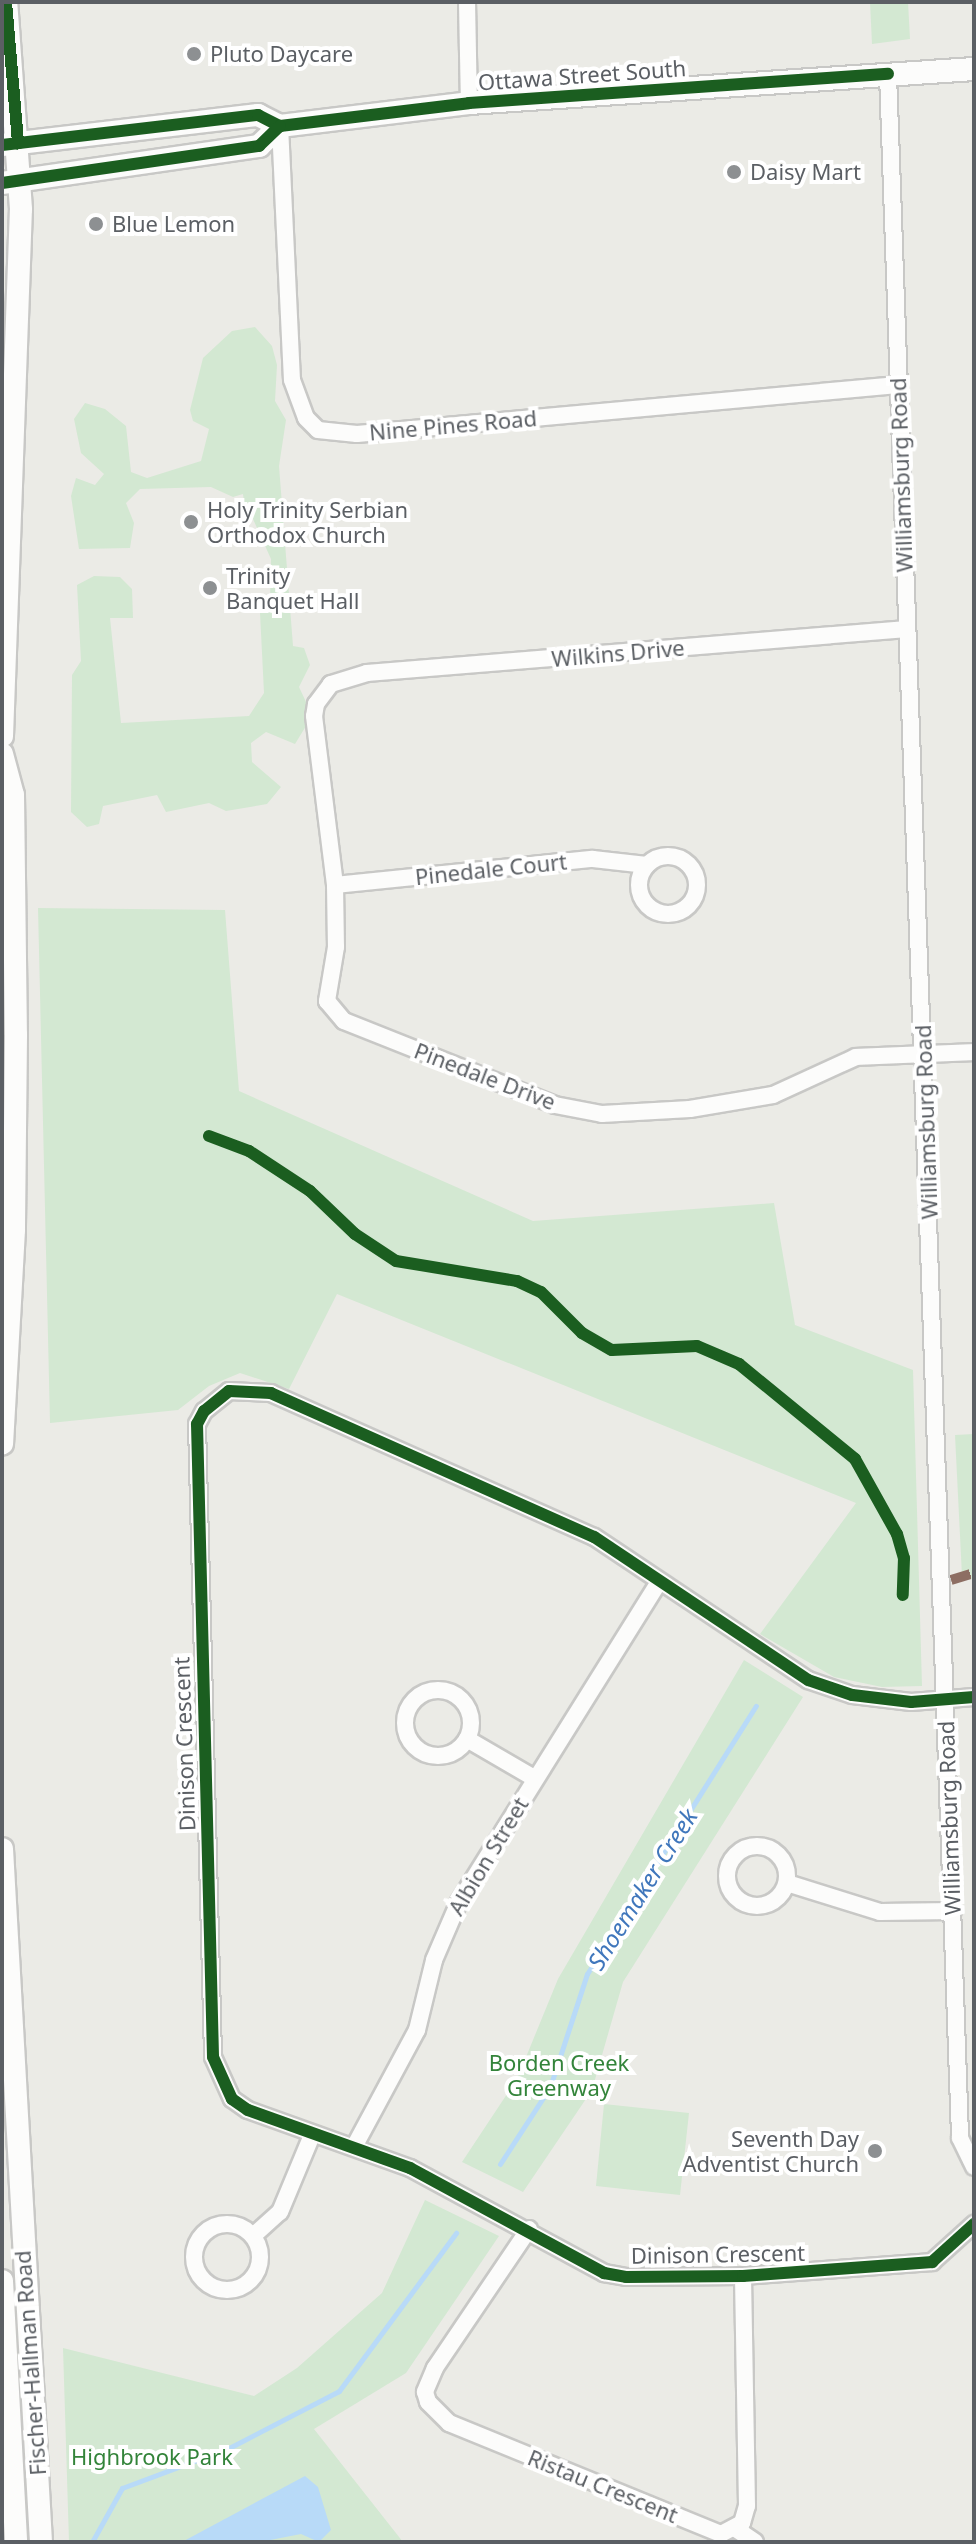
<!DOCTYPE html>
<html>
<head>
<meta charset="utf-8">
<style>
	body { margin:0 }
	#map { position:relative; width:976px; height:2544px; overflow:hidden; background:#ebebe6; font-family:"Noto Sans",sans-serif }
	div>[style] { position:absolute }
	.green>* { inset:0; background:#d3e8d2 }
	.water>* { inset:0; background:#b8daf8 }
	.stream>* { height:5px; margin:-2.5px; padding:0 2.5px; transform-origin:2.5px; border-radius:2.5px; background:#b8daf8 }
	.roads { filter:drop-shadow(2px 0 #c8c8c6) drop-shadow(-2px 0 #c8c8c6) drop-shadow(0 2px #c8c8c6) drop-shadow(0 -2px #c8c8c6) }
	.street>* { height:16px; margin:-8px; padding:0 8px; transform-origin:8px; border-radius:8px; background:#fcfcfb }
	.street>.ring { margin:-8px; padding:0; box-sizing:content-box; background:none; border:16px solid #fcfcfb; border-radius:50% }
	.secondary>* { height:22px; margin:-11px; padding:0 11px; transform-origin:11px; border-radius:11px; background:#fcfcfb }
	.quiet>* { height:10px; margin-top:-5px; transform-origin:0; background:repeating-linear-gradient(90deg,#8d6e63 0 20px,transparent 0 30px) }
	.cycleway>* { height:12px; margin:-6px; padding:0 6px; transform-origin:6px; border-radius:6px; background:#1b5e20 }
	.dots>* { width:22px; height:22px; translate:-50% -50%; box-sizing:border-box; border:4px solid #fff; border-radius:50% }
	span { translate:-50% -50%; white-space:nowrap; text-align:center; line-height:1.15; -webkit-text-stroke:8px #fff; paint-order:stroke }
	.poi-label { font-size:22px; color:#5b5f64 }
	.left { translate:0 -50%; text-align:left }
	.right { translate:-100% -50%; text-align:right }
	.street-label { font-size:22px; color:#5b5f64 }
	.park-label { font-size:22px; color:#33843a }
	.water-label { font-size:24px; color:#4077bc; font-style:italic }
	.frame { position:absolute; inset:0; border:4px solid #5b5f64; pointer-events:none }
</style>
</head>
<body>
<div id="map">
	<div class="green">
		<div style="clip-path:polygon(870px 2px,908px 2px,910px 39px,872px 44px)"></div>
		<div style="clip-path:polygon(255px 327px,272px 346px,277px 365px,275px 401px,286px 420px,279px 466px,293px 646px,304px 648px,310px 665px,299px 687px,307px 704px,306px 726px,295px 744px,266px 732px,251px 743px,252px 762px,281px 787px,267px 804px,226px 811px,209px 803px,166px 812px,157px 795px,103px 806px,99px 824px,87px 827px,71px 812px,72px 675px,81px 661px,77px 585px,94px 576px,120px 577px,132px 589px,133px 618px,110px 618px,121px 723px,249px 716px,264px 693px,260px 613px,270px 603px,271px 559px,253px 519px,246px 518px,243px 494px,233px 497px,211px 487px,140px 489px,126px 503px,134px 523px,130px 548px,79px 549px,71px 496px,76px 478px,95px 485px,104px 474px,81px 453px,74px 419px,85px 403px,105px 409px,126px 426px,131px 472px,147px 478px,201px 461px,209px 429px,193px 421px,190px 410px,203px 358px,232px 331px)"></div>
		<div style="clip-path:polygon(38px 908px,225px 910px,239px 1091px,533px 1221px,774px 1203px,795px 1325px,913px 1370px,922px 1686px,882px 1687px,834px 1677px,760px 1634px,856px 1503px,337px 1294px,289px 1389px,240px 1373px,209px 1386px,178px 1410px,50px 1423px)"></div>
		<div style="clip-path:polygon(974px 1434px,974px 1580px,962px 1576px,955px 1435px)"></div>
		<div style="clip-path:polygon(744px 1660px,803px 1697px,623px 1982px,592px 2090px,523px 2192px,462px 2162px,517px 2079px,558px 1979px)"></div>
		<div style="clip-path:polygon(604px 2104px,689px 2113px,680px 2195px,596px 2186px)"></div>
		<div style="clip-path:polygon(425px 2200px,499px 2236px,406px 2373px,314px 2429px,403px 2542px,69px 2542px,63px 2348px,254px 2396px,297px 2368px,382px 2293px)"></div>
	</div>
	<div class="water">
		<div style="clip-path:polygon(305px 2476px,318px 2487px,331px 2530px,319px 2542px,301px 2534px,260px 2542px,182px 2542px)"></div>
	</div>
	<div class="stream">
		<div style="left:500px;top:2164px;width:92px;rotate:-57deg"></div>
		<div style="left:550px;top:2087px;width:119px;rotate:-71.9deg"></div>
		<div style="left:587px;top:1974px;width:317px;rotate:-57.8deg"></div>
		<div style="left:92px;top:2542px;width:62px;rotate:-60.9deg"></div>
		<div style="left:122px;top:2488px;width:114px;rotate:-20.5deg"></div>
		<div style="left:229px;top:2448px;width:124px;rotate:-27.4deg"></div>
		<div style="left:339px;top:2391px;width:197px;rotate:-53.5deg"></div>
	</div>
	<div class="roads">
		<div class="street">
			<div style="left:467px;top:2px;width:101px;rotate:88.9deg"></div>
			<div style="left:888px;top:74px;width:2065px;rotate:88deg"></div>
			<div style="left:960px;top:2138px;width:32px;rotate:64deg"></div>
			<div style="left:280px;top:126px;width:254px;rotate:87.3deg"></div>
			<div style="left:292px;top:380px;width:40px;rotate:69.8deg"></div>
			<div style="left:306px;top:418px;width:17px;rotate:45deg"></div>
			<div style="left:318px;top:430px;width:39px;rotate:6deg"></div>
			<div style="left:357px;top:434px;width:543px;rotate:-5.18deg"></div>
			<div style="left:907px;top:629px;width:542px;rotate:175.34deg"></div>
			<div style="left:367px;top:673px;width:38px;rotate:163deg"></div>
			<div style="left:331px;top:684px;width:25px;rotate:127deg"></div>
			<div style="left:316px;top:704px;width:12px;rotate:99deg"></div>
			<div style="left:314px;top:716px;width:170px;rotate:82.9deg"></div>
			<div style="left:335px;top:885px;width:62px;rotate:89.1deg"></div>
			<div style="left:336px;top:947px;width:55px;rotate:99.5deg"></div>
			<div style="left:327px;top:1001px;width:26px;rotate:50deg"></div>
			<div style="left:344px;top:1021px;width:227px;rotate:21.7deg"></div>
			<div style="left:555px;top:1105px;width:48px;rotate:10.8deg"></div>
			<div style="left:602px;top:1114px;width:88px;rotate:-3.3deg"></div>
			<div style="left:690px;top:1109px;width:84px;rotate:-9.6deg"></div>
			<div style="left:773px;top:1095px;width:91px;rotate:-24.6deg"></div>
			<div style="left:856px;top:1057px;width:118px;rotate:-2.4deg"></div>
			<div class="ring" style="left:639px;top:856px;width:42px;height:42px"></div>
			<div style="left:335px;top:885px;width:259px;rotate:-5.8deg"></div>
			<div style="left:593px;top:859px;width:54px;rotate:6.3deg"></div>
			<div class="ring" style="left:405px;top:1690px;width:50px;height:50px"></div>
			<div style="left:974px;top:1697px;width:63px;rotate:175.5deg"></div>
			<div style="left:911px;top:1702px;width:59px;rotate:-173.2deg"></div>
			<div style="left:852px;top:1695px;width:46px;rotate:-161.2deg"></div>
			<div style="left:808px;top:1680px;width:257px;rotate:-146.2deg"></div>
			<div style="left:594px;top:1537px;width:354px;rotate:-156deg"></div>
			<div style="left:271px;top:1393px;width:42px;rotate:-177.3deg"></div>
			<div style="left:229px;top:1391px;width:32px;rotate:141deg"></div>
			<div style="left:204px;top:1411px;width:15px;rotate:118deg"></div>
			<div style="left:197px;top:1424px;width:633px;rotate:88.55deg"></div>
			<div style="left:213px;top:2057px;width:46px;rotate:65.7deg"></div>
			<div style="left:232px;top:2099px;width:19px;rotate:35deg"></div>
			<div style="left:248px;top:2110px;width:172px;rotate:19.7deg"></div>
			<div style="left:410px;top:2168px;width:221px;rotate:28.4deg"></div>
			<div style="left:604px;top:2273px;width:22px;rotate:10deg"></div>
			<div style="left:626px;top:2277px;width:117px;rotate:-0.5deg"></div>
			<div style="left:743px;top:2276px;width:190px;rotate:-4.2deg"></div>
			<div style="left:932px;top:2262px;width:57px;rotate:-42.1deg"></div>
			<div style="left:467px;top:1739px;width:78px;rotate:30.2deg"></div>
			<div class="ring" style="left:727px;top:1846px;width:44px;height:44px"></div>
			<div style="left:787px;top:1883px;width:97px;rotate:17.3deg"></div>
			<div style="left:880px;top:1912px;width:73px;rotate:-0.8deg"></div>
			<div style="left:354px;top:2147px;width:133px;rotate:-61.7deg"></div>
			<div style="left:417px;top:2030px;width:72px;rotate:-76.3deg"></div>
			<div style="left:434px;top:1960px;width:63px;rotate:-66.7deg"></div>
			<div style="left:459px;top:1902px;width:377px;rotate:-58deg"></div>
			<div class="ring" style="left:194px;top:2224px;width:50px;height:50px"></div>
			<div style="left:529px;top:2229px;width:168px;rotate:124.1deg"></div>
			<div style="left:435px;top:2368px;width:26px;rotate:113deg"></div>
			<div style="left:425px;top:2392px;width:10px;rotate:73deg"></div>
			<div style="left:428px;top:2402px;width:30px;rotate:45deg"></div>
			<div style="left:449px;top:2423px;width:294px;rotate:22.2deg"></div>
			<div style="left:721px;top:2534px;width:24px;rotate:-28deg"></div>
			<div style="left:742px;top:2523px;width:18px;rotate:-74deg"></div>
			<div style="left:747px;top:2506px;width:230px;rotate:-91deg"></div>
			<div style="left:253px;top:2236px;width:36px;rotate:-42deg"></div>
			<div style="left:280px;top:2212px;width:83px;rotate:-67.4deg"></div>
			<div style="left:736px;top:2529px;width:23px;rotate:34deg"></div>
		</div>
		<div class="secondary">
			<div style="left:2px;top:145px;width:258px;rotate:-6.7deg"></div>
			<div style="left:258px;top:115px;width:25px;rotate:27deg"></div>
			<div style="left:280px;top:126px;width:190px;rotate:-6.9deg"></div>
			<div style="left:469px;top:103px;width:506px;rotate:-3.85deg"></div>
			<div style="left:2px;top:183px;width:260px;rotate:-8.2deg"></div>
			<div style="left:259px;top:146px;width:29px;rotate:-44deg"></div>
			<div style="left:2px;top:736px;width:527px;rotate:-87.94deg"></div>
			<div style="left:21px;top:209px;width:208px;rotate:-94.1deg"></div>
			<div style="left:2px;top:754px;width:42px;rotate:75deg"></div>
			<div style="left:13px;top:795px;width:240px;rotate:89.3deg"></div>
			<div style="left:16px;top:1035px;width:195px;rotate:90.6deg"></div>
			<div style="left:14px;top:1230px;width:214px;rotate:93.2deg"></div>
			<div style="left:2px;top:1849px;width:694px;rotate:86.78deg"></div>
			<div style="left:2px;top:2281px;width:261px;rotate:86.9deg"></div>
		</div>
	</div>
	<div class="quiet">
		<div style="left:951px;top:1580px;width:24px;rotate:-17deg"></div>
	</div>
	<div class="cycleway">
		<div style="left:6px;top:2px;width:142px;rotate:85.1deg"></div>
		<div style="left:2px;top:145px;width:258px;rotate:-6.7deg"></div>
		<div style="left:258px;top:115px;width:25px;rotate:27deg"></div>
		<div style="left:280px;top:126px;width:190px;rotate:-6.9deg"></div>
		<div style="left:469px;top:103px;width:420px;rotate:-4deg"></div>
		<div style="left:2px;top:183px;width:260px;rotate:-8.2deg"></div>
		<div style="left:259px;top:146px;width:29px;rotate:-44deg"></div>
		<div style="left:209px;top:1136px;width:43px;rotate:20.6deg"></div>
		<div style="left:249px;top:1151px;width:73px;rotate:33.3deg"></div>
		<div style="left:310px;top:1191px;width:62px;rotate:43.7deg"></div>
		<div style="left:355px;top:1234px;width:49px;rotate:33.4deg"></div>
		<div style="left:396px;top:1261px;width:123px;rotate:9.4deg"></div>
		<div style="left:517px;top:1281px;width:26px;rotate:25deg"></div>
		<div style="left:541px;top:1292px;width:58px;rotate:45deg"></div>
		<div style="left:582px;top:1333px;width:34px;rotate:30deg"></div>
		<div style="left:612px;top:1350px;width:85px;rotate:-2.7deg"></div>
		<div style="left:697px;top:1346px;width:46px;rotate:23.2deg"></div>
		<div style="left:739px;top:1364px;width:150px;rotate:39.3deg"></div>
		<div style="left:855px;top:1459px;width:86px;rotate:60.8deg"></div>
		<div style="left:897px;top:1534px;width:25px;rotate:74deg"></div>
		<div style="left:904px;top:1558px;width:37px;rotate:92deg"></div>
		<div style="left:974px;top:1697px;width:63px;rotate:175.5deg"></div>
		<div style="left:911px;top:1702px;width:59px;rotate:-173.2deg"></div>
		<div style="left:852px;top:1695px;width:46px;rotate:-161.2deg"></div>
		<div style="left:808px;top:1680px;width:257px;rotate:-146.2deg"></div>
		<div style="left:594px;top:1537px;width:354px;rotate:-156deg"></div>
		<div style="left:271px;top:1393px;width:42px;rotate:-177.3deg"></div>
		<div style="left:229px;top:1391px;width:32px;rotate:141deg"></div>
		<div style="left:204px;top:1411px;width:15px;rotate:118deg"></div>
		<div style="left:197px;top:1424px;width:633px;rotate:88.55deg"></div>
		<div style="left:213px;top:2057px;width:46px;rotate:65.7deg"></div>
		<div style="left:232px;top:2099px;width:19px;rotate:35deg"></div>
		<div style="left:248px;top:2110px;width:172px;rotate:19.7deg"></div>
		<div style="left:410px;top:2168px;width:221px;rotate:28.4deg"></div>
		<div style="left:604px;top:2273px;width:22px;rotate:10deg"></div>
		<div style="left:626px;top:2277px;width:117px;rotate:-0.5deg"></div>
		<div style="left:743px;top:2276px;width:190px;rotate:-4.2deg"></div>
		<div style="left:932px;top:2262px;width:57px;rotate:-42.1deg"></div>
	</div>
	<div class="dots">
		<div style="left:194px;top:54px;background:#8d9092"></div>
		<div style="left:734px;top:172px;background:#8d9092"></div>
		<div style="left:96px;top:224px;background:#8d9092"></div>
		<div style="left:191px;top:522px;background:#8d9092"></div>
		<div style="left:210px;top:588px;background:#8d9092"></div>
		<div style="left:875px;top:2151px;background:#8d9092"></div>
	</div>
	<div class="poi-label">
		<span class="left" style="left:210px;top:54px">Pluto Daycare</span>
		<span class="left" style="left:750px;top:172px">Daisy Mart</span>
		<span class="left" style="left:112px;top:224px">Blue Lemon</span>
		<span class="left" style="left:207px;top:522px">Holy Trinity Serbian<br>Orthodox Church</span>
		<span class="left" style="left:226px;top:588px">Trinity<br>Banquet Hall</span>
		<span class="right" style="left:859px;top:2151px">Seventh Day<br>Adventist Church</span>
	</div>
	<div class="street-label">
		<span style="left:582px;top:75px;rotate:-4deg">Ottawa Street South</span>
		<span style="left:453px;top:425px;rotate:-5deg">Nine Pines Road</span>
		<span style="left:901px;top:475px;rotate:-92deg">Williamsburg Road</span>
		<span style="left:618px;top:653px;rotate:-5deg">Wilkins Drive</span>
		<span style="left:491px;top:869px;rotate:-6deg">Pinedale Court</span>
		<span style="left:485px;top:1076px;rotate:21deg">Pinedale Drive</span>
		<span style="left:926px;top:1122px;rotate:-92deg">Williamsburg Road</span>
		<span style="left:184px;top:1744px;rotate:-92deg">Dinison Crescent</span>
		<span style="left:949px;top:1818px;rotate:-92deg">Williamsburg Road</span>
		<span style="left:488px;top:1856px;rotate:-59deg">Albion Street</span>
		<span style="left:718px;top:2254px;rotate:-1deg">Dinison Crescent</span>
		<span style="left:30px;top:2363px;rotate:-94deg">Fischer-Hallman Road</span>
		<span style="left:603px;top:2486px;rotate:22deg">Ristau Crescent</span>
	</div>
	<div class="park-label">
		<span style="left:559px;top:2075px">Borden Creek<br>Greenway</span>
		<span style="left:152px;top:2457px">Highbrook Park</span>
	</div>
	<div class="water-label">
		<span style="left:642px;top:1889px;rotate:-58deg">Shoemaker Creek</span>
	</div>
	<div class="frame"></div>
</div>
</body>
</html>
